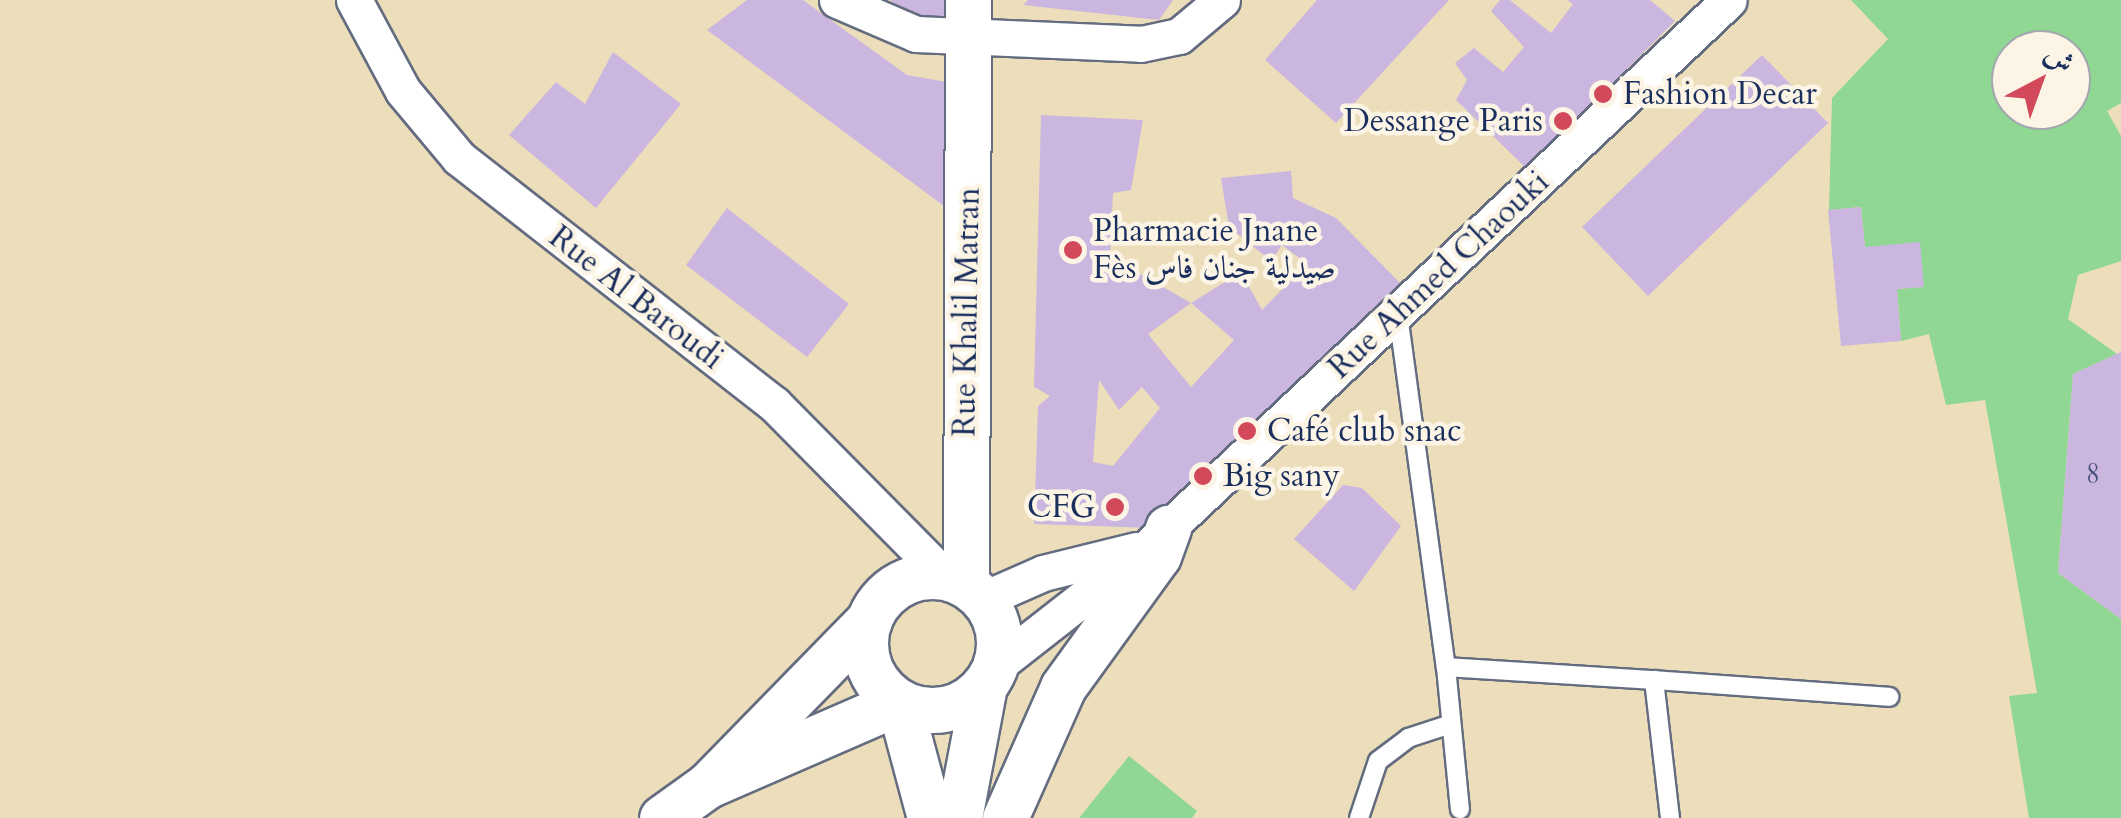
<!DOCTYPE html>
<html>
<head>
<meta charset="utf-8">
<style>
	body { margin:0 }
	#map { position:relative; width:2121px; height:818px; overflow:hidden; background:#ecdebb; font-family:Cardo,Amiri,serif }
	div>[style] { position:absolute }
	.green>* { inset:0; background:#8fd792 }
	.building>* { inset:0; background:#cbb6df }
	.roads { filter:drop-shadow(2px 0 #646c7f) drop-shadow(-2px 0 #646c7f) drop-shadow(0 2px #646c7f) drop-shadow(0 -2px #646c7f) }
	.service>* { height:18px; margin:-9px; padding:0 9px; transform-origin:9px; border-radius:9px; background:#fff }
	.minor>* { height:35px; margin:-17.5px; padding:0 17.5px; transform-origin:17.5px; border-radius:17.5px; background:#fff }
	.tertiary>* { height:45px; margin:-22.5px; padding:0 22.5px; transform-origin:22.5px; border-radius:22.5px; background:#fff }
	.tertiary>.ring { margin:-22.5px; padding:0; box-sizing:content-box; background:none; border:45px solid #fff; border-radius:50% }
	.dots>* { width:28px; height:28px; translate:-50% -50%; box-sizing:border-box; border:5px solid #fcf5e5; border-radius:50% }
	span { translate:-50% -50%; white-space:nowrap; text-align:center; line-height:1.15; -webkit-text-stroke:9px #fcf5e5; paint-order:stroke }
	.number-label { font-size:28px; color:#47517e }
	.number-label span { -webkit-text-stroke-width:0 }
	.poi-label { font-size:32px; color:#1b2f5e }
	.left { translate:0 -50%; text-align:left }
	.right { translate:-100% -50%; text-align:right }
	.street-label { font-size:32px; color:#1b2f5e }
	.north { position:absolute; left:1991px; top:30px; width:100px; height:100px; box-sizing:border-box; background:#fcf5e5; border:2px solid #a2a6af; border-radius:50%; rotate:41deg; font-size:28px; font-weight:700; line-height:40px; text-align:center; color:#1b2f5e }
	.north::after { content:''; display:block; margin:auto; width:35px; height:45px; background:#d1495b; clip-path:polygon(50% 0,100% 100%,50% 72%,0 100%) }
</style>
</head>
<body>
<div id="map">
	<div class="green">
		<div style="clip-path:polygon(evenodd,1851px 0,2121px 0,2121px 103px,2107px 111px,2121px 136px,2121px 261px,2078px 275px,2068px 319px,2117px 354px,2073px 374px,2058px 573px,2121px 619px,2121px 818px,2029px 818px,2009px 696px,2037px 693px,1985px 400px,1946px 405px,1929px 334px,1901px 341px,1897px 289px,1923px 287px,1865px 247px,1861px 207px,1829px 210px,1832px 98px,1888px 39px,1851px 0,2011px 50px,2071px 50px,2071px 110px,2011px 110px,2011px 50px)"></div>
		<div style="clip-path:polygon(1129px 756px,1197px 811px,1192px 818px,1079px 818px)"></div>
	</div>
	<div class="building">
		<div style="clip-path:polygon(747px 0,803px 0,907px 75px,958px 84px,956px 215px,707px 30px)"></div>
		<div style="clip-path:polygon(890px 0,966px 0,968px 24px,918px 21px)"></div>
		<div style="clip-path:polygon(1028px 0,1173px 0,1159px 20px,1023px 5px)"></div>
		<div style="clip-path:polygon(1317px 0,1449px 0,1336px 123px,1265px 60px)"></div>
		<div style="clip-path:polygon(1500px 0,1510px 0,1551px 33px,1573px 4px,1567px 0,1650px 0,1675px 21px,1527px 169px,1456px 100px,1467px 80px,1455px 63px,1474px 48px,1503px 72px,1524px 47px,1491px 11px)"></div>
		<div style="clip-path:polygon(613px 52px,681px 104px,596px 208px,509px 135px,556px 82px,585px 104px)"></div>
		<div style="clip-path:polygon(1762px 55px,1828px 123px,1648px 296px,1582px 227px)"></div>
		<div style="clip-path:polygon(evenodd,1041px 115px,1143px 120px,1131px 190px,1113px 193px,1110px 257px,1191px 303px,1148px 334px,1191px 387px,1234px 340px,1191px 303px,1241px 272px,1262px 310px,1307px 264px,1282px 245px,1271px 261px,1229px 227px,1221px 178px,1291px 171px,1293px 198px,1336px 218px,1407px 290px,1262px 415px,1152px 528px,1034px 524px,1038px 406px,1050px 396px,1034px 387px,1041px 115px,1099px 380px,1119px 410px,1142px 387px,1160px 408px,1113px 466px,1093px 462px,1099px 380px)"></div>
		<div style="clip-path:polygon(1861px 207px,1865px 247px,1920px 242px,1924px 287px,1897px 289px,1901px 341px,1841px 346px,1828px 210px)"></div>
		<div style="clip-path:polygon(727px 208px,849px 304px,807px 357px,686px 265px)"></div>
		<div style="clip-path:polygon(2121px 352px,2121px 619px,2058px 573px,2073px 374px)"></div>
		<div style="clip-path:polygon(1343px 485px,1362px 488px,1401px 526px,1354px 591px,1294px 539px)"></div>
	</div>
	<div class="roads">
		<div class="service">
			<div style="left:1398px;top:314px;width:356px;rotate:82.3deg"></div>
			<div style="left:1446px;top:667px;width:208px;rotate:3.6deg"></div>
			<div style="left:1654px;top:680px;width:139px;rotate:83.4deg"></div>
			<div style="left:1446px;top:667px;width:143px;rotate:84.4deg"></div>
			<div style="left:1654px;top:680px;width:236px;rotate:4.1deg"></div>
			<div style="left:1359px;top:818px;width:60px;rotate:-71.6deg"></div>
			<div style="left:1378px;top:761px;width:38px;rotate:-37deg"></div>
			<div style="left:1408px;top:738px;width:42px;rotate:-18deg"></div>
		</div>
		<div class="minor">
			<div style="left:354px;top:0;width:103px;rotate:61.7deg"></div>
			<div style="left:403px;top:91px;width:87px;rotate:50.1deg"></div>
			<div style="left:459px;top:158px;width:400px;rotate:38deg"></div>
			<div style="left:774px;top:404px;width:242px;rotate:45.3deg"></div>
			<div style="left:837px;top:0;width:86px;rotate:23.3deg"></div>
			<div style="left:916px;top:34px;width:225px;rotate:2.5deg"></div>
			<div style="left:1141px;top:44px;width:39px;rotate:-12deg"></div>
			<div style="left:1179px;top:36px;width:56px;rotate:-39.9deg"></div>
			<div style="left:984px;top:599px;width:64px;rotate:-23.8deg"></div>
			<div style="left:1043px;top:573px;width:96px;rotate:-13.9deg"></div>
			<div style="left:996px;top:666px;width:192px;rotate:-38deg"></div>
			<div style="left:1147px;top:548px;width:799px;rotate:-43.28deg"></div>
		</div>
		<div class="tertiary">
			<div class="ring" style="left:865px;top:576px;width:89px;height:89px"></div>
			<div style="left:966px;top:585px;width:585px;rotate:-89.8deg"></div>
			<div style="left:708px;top:785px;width:208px;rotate:-23.5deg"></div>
			<div style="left:899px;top:702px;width:120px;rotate:75deg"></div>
			<div style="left:662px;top:818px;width:57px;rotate:-35.7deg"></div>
			<div style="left:708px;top:785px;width:231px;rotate:-45.7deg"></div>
			<div style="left:959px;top:818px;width:134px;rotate:-79.3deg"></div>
			<div style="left:1005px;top:818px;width:143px;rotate:-66.1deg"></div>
			<div style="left:1063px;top:687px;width:162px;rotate:-54.1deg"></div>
			<div style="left:1158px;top:556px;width:30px;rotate:-70deg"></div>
		</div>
	</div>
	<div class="dots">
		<div style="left:1603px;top:94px;background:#d1495b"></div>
		<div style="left:1563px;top:121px;background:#d1495b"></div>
		<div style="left:1073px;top:250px;background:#d1495b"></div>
		<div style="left:1247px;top:431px;background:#d1495b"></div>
		<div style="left:1203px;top:476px;background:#d1495b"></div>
		<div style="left:1115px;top:507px;background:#d1495b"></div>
	</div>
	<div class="number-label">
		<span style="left:2093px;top:474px">8</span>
	</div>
	<div class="poi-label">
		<span class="left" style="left:1623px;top:94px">Fashion Decar</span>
		<span class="right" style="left:1543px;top:121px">Dessange Paris</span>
		<span class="left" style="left:1093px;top:250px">Pharmacie Jnane<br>Fès صيدلية جنان فاس</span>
		<span class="left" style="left:1267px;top:431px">Café club snac</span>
		<span class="left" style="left:1223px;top:476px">Big sany</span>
		<span class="right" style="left:1095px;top:507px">CFG</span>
	</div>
	<div class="street-label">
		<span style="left:1439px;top:275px;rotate:-43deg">Rue Ahmed Chaouki</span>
		<span style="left:636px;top:298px;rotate:38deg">Rue Al Baroudi</span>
		<span style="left:967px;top:312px;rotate:-89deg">Rue Khalil Matran</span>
	</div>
	<div class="north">ش</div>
</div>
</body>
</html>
